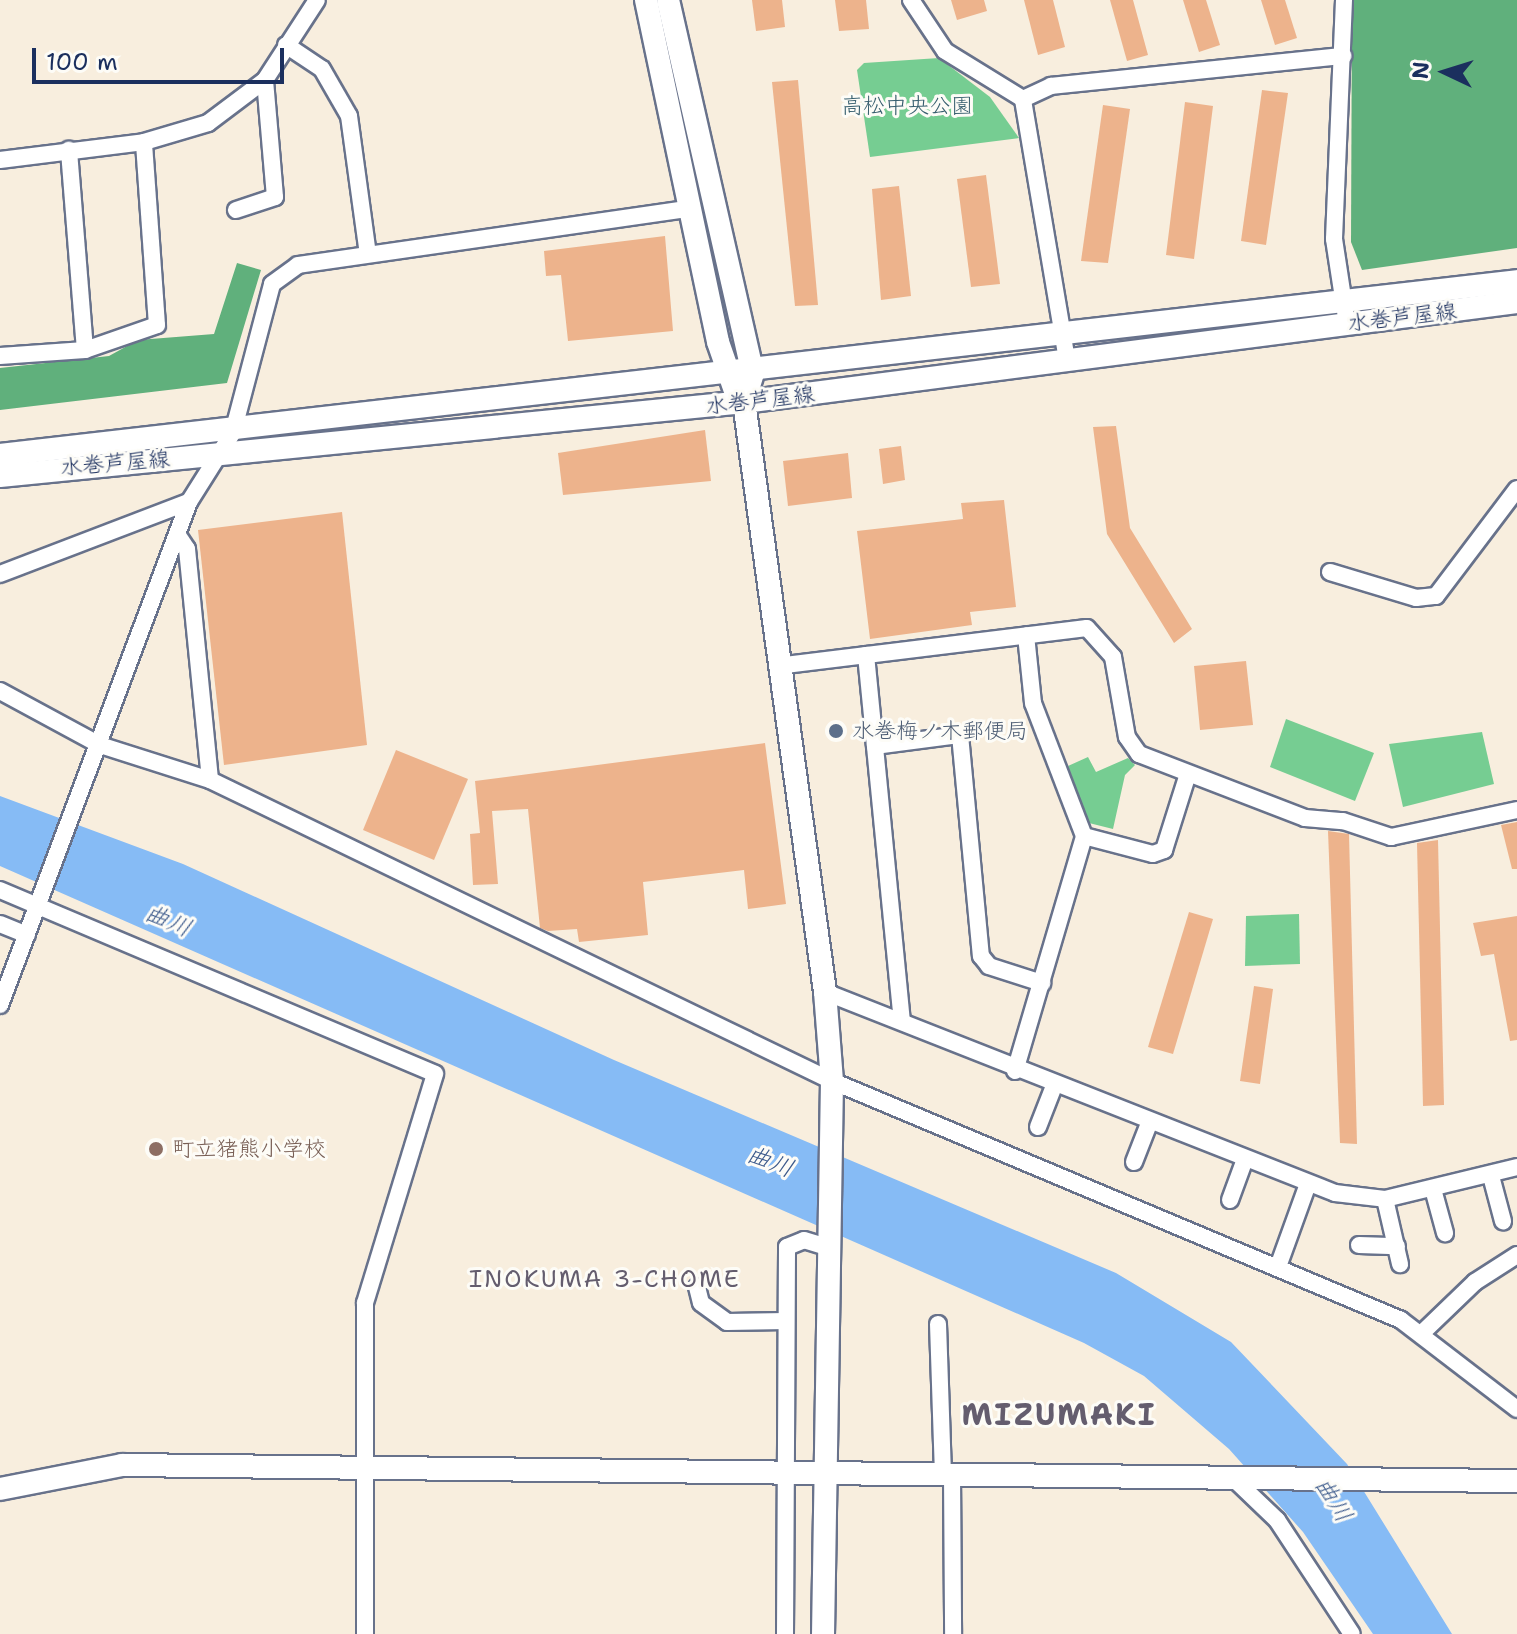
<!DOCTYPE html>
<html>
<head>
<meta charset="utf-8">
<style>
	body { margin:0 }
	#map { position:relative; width:1517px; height:1634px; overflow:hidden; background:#f8eede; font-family:"Shantell Sans","Klee One",sans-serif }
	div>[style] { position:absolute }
	.green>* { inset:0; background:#76cd92 }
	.forest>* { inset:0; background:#60b07c }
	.water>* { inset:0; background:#86bbf5 }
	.building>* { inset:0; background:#edb38c }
	.roads { filter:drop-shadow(2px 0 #68728b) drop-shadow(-2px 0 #68728b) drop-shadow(0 2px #68728b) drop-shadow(0 -2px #68728b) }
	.street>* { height:16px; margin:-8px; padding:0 8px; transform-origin:8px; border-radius:8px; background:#fff }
	.secondary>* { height:22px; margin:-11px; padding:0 11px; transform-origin:11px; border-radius:11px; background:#fff }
	.dots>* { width:22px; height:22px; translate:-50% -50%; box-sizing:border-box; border:4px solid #fdfcf7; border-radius:50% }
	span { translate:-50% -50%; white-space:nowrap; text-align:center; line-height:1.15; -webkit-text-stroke:6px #fdfcf7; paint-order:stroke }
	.park-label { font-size:22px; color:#365e6e }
	.street-label { font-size:22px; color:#1b2f5e }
	.service-label { font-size:22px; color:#4e5e75 }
	.left { translate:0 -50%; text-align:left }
	.education-label { font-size:22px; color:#785e54 }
	.water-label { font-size:24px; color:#3b598b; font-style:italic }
	.neighbourhood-label { font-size:24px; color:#645d6e; letter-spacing:2px }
	.district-label { font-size:30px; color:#645d6e; font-weight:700; letter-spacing:2px }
	.north { position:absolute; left:1405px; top:32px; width:80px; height:80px; -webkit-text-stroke:6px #fdfcf7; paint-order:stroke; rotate:274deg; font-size:22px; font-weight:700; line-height:32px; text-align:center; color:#1b2f5e }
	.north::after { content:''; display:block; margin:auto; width:28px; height:36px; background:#1b2f5e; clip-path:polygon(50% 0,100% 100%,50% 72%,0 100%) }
	.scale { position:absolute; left:32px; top:48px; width:252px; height:36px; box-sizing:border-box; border:4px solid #1b2f5e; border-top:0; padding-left:10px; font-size:24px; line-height:28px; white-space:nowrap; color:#1b2f5e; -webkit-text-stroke:6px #fdfcf7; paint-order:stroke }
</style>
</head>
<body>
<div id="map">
	<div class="green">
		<div style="clip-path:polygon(939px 58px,990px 97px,1019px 138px,870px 157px,857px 70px,864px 63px)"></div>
		<div style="clip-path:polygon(1286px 719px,1374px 753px,1355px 801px,1270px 767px)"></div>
		<div style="clip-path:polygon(1482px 732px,1494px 784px,1403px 807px,1389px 744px)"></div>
		<div style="clip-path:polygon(1088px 757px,1096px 772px,1128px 758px,1135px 765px,1125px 775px,1113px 829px,1089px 823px,1068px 766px)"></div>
		<div style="clip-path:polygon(1299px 914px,1300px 964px,1245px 966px,1246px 916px)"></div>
	</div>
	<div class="forest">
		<div style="clip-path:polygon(1352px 0,1517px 0,1517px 248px,1362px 270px,1351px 242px)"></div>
		<div style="clip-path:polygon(237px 263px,261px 270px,227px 383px,0 410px,0 368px,109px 356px,138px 340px,214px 334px)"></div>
	</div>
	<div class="water">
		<div style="clip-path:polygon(0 796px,183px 864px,614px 1060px,1116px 1273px,1231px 1342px,1347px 1464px,1452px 1634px,1373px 1634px,1303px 1532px,1229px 1449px,1144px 1376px,1084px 1343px,0 866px)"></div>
	</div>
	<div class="building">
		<div style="clip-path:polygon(752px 0,782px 0,785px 27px,756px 31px)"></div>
		<div style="clip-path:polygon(835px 0,866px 0,869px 29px,839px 31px)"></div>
		<div style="clip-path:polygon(951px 0,984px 0,987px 11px,957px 20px)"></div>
		<div style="clip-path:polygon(1024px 0,1053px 0,1065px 47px,1038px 55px)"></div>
		<div style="clip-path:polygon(1110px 0,1133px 0,1148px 55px,1127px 61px)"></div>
		<div style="clip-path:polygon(1183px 0,1206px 0,1220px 45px,1199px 52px)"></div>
		<div style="clip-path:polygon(1261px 0,1285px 0,1297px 38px,1275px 45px)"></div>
		<div style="clip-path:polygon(798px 80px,818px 305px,795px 306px,772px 82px)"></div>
		<div style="clip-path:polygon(1262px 90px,1288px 93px,1266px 245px,1241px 241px)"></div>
		<div style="clip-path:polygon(1185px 102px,1213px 106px,1194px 259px,1166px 255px)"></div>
		<div style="clip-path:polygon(1103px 105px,1130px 109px,1108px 263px,1081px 261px)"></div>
		<div style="clip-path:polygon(986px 175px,1000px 284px,971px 287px,957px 179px)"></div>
		<div style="clip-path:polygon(899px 186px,911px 296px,881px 300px,872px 189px)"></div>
		<div style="clip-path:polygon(665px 236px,673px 331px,568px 341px,561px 275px,546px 276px,544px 251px)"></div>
		<div style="clip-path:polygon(1116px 426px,1130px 528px,1192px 629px,1174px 643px,1107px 534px,1093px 427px)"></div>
		<div style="clip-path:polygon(705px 430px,711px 481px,563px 495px,558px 453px)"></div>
		<div style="clip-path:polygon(901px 446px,905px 480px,883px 484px,879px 449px)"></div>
		<div style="clip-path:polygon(848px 453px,852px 498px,788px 506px,783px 461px)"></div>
		<div style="clip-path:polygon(1004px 500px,1016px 607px,970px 612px,972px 625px,870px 639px,857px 531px,963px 519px,961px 503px)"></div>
		<div style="clip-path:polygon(342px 512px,367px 745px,224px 765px,198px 530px)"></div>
		<div style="clip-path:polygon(1246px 661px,1253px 725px,1200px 730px,1194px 666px)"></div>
		<div style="clip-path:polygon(765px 743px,786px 904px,748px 909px,744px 870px,643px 882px,648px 935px,579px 942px,577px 929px,548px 931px,540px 928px,528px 809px,492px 811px,498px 884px,473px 885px,470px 834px,480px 833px,475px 781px)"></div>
		<div style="clip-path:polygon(396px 750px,468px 779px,434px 860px,363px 830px)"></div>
		<div style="clip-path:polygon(1517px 822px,1517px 869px,1512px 869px,1501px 825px)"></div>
		<div style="clip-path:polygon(1328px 831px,1349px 834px,1357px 1144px,1340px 1143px)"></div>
		<div style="clip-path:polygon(1438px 840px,1444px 1105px,1423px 1106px,1417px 843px)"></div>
		<div style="clip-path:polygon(1189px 912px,1213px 919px,1173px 1054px,1148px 1047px)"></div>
		<div style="clip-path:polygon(1517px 916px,1517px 1040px,1510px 1041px,1494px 954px,1481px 956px,1473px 923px)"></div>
		<div style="clip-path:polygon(1254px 986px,1273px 989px,1260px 1084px,1240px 1081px)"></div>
	</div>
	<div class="roads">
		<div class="street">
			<div style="left:911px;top:0;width:61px;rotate:56.3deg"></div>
			<div style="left:945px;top:51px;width:92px;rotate:31.6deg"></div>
			<div style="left:1344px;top:0;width:239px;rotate:92.4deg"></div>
			<div style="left:1334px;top:239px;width:86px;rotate:81.3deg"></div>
			<div style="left:286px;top:45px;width:43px;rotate:33.7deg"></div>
			<div style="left:322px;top:69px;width:54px;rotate:60.1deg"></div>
			<div style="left:349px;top:116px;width:139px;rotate:82.2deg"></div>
			<div style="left:0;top:160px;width:145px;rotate:-7.1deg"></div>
			<div style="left:144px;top:142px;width:67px;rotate:-16.5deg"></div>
			<div style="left:208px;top:123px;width:71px;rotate:-37deg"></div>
			<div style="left:265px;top:80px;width:95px;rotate:-57deg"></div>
			<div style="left:236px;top:210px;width:41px;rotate:-18.4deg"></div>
			<div style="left:275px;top:197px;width:117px;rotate:-94.9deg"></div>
			<div style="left:85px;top:350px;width:76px;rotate:-19.1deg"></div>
			<div style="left:157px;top:325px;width:183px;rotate:-94.1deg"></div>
			<div style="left:0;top:356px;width:85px;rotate:-4deg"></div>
			<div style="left:85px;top:350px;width:201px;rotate:-94.6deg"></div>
			<div style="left:1067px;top:360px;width:265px;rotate:-99.6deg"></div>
			<div style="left:1023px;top:99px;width:31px;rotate:-25deg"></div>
			<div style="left:1051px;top:86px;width:294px;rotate:-5.9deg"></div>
			<div style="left:177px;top:534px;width:18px;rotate:56deg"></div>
			<div style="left:187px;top:549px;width:232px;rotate:84.3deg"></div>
			<div style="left:1330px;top:572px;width:90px;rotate:16.8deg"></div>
			<div style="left:1416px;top:598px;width:20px;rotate:-6deg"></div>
			<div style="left:1436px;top:596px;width:134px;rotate:-52.9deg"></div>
			<div style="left:0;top:574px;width:202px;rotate:-20.9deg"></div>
			<div style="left:866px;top:655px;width:367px;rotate:84.4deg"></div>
			<div style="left:777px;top:666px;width:312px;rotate:-7deg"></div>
			<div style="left:1087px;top:628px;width:39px;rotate:48deg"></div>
			<div style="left:1113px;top:657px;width:81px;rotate:80.1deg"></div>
			<div style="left:1127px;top:737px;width:21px;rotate:55deg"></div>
			<div style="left:1139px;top:754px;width:178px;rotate:21.1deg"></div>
			<div style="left:1305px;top:818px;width:38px;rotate:5deg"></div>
			<div style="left:1343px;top:821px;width:51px;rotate:18.4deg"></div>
			<div style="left:1391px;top:837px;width:129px;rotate:-12.1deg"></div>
			<div style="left:0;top:691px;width:114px;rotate:28.4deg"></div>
			<div style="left:100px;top:745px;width:115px;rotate:17.7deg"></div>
			<div style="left:210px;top:780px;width:691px;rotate:25.82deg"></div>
			<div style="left:832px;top:1081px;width:617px;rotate:22.78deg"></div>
			<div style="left:1401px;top:1320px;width:146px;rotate:37.5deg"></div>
			<div style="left:875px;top:746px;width:86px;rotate:-7.4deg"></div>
			<div style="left:960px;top:735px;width:222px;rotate:84.6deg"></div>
			<div style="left:981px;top:956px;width:13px;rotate:51deg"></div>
			<div style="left:989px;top:966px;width:56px;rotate:17.8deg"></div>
			<div style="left:1084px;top:836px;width:71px;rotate:14.6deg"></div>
			<div style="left:1153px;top:854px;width:12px;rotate:-20deg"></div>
			<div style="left:1164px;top:850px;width:80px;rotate:-72.5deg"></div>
			<div style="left:0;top:890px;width:472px;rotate:22.9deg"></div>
			<div style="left:435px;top:1074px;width:239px;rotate:107deg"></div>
			<div style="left:365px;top:1303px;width:331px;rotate:90deg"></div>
			<div style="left:0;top:924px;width:29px;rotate:22deg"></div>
			<div style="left:825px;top:992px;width:548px;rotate:21.51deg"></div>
			<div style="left:1335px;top:1193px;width:50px;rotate:6.8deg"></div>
			<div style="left:1385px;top:1199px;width:136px;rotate:-13.6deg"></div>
			<div style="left:0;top:1005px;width:537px;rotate:-69.41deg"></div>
			<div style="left:189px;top:502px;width:83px;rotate:-57.8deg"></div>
			<div style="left:233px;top:432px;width:153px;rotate:-75.2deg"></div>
			<div style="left:272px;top:284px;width:32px;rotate:-36deg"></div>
			<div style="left:298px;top:265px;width:395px;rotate:-8.2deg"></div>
			<div style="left:1015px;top:1071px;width:245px;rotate:-73.6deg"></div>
			<div style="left:1084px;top:836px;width:142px;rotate:-111deg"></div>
			<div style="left:1033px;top:703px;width:68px;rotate:-95.9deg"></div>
			<div style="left:1038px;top:1127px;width:44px;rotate:-68.7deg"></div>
			<div style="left:1134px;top:1162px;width:44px;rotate:-68.7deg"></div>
			<div style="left:1491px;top:1176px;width:47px;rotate:75.1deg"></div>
			<div style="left:1433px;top:1189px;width:46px;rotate:74.7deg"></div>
			<div style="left:1385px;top:1199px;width:67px;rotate:77deg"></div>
			<div style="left:1230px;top:1200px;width:44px;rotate:-69.9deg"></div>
			<div style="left:1359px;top:1245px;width:38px;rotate:2deg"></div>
			<div style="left:1279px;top:1264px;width:85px;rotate:-70.1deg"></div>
			<div style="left:697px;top:1287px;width:16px;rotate:76deg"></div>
			<div style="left:701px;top:1303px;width:32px;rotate:36deg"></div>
			<div style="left:727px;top:1322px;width:59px;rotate:-1deg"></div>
			<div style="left:938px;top:1324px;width:151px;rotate:88.1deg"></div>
			<div style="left:1421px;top:1334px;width:75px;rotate:-43.9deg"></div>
			<div style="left:1475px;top:1282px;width:50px;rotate:-32.7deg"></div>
			<div style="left:952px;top:1475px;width:159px;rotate:89.6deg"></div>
			<div style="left:1233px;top:1478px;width:61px;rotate:43.7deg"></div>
			<div style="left:1277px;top:1520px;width:136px;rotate:56.7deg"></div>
			<div style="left:785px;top:1634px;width:387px;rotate:-89.7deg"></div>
			<div style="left:787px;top:1247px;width:18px;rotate:-22deg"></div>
			<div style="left:804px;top:1240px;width:24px;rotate:17deg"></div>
		</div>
		<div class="secondary">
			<div style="left:646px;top:0;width:349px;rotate:78.1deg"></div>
			<div style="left:718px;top:342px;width:49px;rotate:70.8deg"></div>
			<div style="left:668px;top:0;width:383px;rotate:77.2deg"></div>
			<div style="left:753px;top:373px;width:30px;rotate:107deg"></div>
			<div style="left:744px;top:402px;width:596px;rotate:82.18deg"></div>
			<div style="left:825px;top:992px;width:89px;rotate:85.5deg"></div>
			<div style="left:832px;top:1081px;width:553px;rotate:90.93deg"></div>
			<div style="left:0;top:455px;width:1527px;rotate:-6.54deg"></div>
			<div style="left:0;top:476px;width:748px;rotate:-5.68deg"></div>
			<div style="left:744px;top:402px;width:779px;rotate:-7.37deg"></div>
			<div style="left:0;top:1489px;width:124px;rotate:-11.1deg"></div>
			<div style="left:122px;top:1465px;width:1395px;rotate:0.66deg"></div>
		</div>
	</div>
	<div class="dots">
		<div style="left:836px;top:731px;background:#5c6f8a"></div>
		<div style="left:156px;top:1149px;background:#8d6e63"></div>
	</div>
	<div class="park-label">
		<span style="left:907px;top:106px">高松中央公園</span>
	</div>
	<div class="street-label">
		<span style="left:1402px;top:317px;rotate:-7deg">水巻芦屋線</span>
		<span style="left:760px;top:400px;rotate:-7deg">水巻芦屋線</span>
		<span style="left:115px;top:463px;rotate:-5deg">水巻芦屋線</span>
	</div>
	<div class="service-label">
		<span class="left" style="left:852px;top:731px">水巻梅ノ木郵便局</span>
	</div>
	<div class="education-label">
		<span class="left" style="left:172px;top:1149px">町立猪熊小学校</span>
	</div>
	<div class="water-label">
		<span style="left:168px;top:921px;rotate:23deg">曲川</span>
		<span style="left:770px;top:1162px;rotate:21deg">曲川</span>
		<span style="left:1333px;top:1500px;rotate:58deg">曲川</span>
	</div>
	<div class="neighbourhood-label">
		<span style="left:605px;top:1280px">INOKUMA 3-CHOME</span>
	</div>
	<div class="district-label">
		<span style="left:1059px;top:1415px">MIZUMAKI</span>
	</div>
	<div class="north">N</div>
	<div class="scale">100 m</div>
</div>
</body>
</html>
